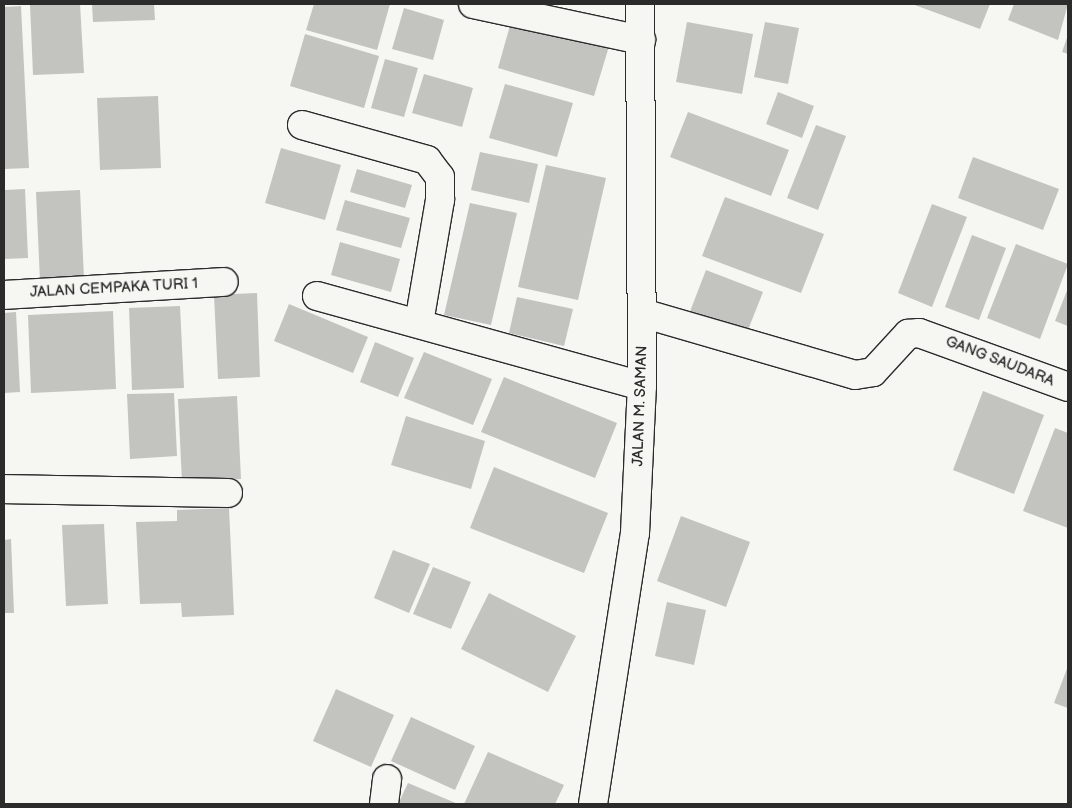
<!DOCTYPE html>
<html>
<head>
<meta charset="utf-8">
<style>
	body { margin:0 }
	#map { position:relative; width:1072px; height:808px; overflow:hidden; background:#f6f6f2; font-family:"Balsamiq Sans",sans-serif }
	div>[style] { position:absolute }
	.building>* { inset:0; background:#c3c3c0 }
	.roads { filter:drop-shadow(1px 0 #2b2b2b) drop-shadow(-1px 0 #2b2b2b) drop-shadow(0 1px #2b2b2b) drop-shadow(0 -1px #2b2b2b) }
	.minor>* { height:28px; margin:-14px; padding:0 14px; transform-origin:14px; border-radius:14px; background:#f6f6f2 }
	span { translate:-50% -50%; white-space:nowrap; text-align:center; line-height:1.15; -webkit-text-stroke:5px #f6f6f2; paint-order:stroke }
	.street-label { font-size:15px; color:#2b2b2b }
	.frame { position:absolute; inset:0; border:5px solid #2b2b2b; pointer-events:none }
</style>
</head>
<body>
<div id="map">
	<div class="building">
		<div style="clip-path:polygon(30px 4px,80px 4px,84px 73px,33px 75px)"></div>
		<div style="clip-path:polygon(92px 4px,154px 4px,155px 20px,93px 22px)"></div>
		<div style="clip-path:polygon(314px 4px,390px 4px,377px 50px,306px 30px)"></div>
		<div style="clip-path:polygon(912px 4px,990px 4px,980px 29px)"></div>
		<div style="clip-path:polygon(1014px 4px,1068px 4px,1058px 40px,1008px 20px)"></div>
		<div style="clip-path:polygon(21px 6px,29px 168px,4px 169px,4px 7px)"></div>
		<div style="clip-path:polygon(404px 8px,444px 20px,433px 60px,392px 49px)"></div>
		<div style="clip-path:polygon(513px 15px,610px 43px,594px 96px,498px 68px)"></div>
		<div style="clip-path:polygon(687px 22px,753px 34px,742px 94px,676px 82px)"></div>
		<div style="clip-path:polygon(765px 22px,799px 28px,788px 84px,754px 77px)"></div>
		<div style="clip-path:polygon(305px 34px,379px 56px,364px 108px,290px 86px)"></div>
		<div style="clip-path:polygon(1068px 35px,1068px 54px,1062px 52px)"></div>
		<div style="clip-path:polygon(385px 59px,418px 68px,404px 117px,371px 108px)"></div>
		<div style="clip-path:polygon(424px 74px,473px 88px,462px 127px,412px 113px)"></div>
		<div style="clip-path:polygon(505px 84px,573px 103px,557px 157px,489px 138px)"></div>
		<div style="clip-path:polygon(778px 92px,814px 106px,802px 138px,766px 124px)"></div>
		<div style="clip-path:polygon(158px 96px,161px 168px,100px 170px,97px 98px)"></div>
		<div style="clip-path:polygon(688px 112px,789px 150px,771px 196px,670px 157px)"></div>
		<div style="clip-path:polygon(816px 125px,846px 136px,818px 210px,787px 198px)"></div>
		<div style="clip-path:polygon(281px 148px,341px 165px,325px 220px,265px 203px)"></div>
		<div style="clip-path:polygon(480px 152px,538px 164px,529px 203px,471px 190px)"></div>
		<div style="clip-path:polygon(973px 157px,1059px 189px,1043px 230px,958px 198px)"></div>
		<div style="clip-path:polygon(546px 165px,606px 178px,578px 300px,518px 287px)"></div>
		<div style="clip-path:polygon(357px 169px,412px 185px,405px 208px,350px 192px)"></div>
		<div style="clip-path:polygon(25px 189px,28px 258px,4px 259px,4px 190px)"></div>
		<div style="clip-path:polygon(80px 190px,84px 279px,40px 281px,36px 192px)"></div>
		<div style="clip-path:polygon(725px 197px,824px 234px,801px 293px,702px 256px)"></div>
		<div style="clip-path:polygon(345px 200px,410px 218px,401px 248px,336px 230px)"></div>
		<div style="clip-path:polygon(470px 203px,517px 213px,491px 325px,444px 315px)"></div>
		<div style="clip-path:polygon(932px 204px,967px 217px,932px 307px,898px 293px)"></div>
		<div style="clip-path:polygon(972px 235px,1006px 248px,979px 320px,945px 307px)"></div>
		<div style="clip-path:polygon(340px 242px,400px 259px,391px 292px,331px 275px)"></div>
		<div style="clip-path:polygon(1016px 244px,1068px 264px,1040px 339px,987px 318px)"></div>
		<div style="clip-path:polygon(706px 270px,763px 292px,746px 335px,689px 314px)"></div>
		<div style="clip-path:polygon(1068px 288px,1068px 326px,1055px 321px)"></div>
		<div style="clip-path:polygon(257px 293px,260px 377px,218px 379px,214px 295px)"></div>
		<div style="clip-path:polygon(517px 297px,573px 309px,564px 346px,509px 333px)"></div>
		<div style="clip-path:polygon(289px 304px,368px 337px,353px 373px,274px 341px)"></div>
		<div style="clip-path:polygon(180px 306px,184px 388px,132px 390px,129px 308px)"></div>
		<div style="clip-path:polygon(113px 311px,116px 389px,31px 393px,28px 315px)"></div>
		<div style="clip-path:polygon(16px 312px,20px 392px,4px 393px,4px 313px)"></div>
		<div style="clip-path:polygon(375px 342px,414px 358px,398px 397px,360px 382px)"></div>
		<div style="clip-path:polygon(424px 352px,492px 379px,473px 425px,404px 398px)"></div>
		<div style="clip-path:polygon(504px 377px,617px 423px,595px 478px,481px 432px)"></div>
		<div style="clip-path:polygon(983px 391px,1044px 415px,1014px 494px,953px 470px)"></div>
		<div style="clip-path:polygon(174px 393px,177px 456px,130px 459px,127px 394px)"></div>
		<div style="clip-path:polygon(237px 396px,241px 479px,182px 482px,178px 399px)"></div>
		<div style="clip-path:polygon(406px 416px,485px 441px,471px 489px,391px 465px)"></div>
		<div style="clip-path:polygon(1055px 428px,1068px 433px,1068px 528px,1023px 511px)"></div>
		<div style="clip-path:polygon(494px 467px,608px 513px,584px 573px,470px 528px)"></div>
		<div style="clip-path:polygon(229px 508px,234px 615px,182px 617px,181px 603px,140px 604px,136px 522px,177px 521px,177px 510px)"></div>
		<div style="clip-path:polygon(681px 516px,750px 542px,726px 607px,657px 581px)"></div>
		<div style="clip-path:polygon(104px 524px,108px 604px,66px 606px,62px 525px)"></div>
		<div style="clip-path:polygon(11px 539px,14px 613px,4px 613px,4px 540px)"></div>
		<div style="clip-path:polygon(393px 550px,430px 564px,409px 613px,374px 598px)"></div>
		<div style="clip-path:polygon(433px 567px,471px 582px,451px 629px,413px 614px)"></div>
		<div style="clip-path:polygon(489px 593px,576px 636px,548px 692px,461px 649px)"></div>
		<div style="clip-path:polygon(667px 602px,706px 610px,694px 665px,655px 656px)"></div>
		<div style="clip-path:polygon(1068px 666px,1068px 708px,1054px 703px)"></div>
		<div style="clip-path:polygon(336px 689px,394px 715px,371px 767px,313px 741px)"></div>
		<div style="clip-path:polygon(411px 717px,475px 746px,455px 790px,391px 761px)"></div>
		<div style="clip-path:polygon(488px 752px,564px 785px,555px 804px,464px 804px)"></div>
		<div style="clip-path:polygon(408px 783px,458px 804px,398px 804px)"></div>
	</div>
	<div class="roads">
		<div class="minor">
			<div style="left:473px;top:4px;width:172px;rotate:12.1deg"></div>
			<div style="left:302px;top:125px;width:130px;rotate:15.6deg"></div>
			<div style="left:427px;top:160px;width:21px;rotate:53deg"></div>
			<div style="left:440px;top:177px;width:23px;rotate:90deg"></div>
			<div style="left:440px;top:200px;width:125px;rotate:99.7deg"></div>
			<div style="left:4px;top:295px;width:220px;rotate:-3.4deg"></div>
			<div style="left:317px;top:296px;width:337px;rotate:15.5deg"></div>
			<div style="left:642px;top:313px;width:222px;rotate:16.2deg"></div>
			<div style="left:855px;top:375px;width:18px;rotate:-9deg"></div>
			<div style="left:873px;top:372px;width:52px;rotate:-47.4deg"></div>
			<div style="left:908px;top:334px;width:11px;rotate:-5deg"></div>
			<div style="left:919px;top:333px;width:158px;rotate:19.9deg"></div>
			<div style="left:4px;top:489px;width:224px;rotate:1deg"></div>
			<div style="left:384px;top:804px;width:25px;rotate:-83deg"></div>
			<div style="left:593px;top:804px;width:274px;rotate:-81.2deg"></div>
			<div style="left:635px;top:533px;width:147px;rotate:-87.3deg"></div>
			<div style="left:642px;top:386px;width:382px;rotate:-90.3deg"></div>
		</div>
	</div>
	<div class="street-label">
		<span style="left:114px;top:288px;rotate:-3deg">JALAN CEMPAKA TURI 1</span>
		<span style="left:1000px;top:361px;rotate:21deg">GANG SAUDARA</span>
		<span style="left:640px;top:406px;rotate:-88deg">JALAN M. SAMAN</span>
	</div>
	<div class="frame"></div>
</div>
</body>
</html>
